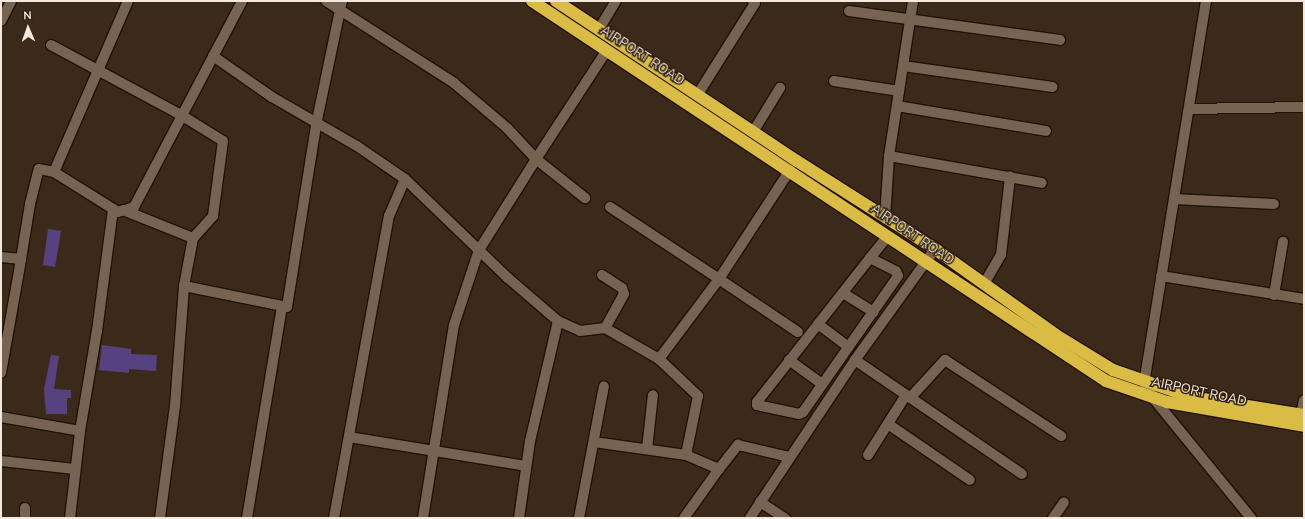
<!DOCTYPE html>
<html>
<head>
<meta charset="utf-8">
<style>
	body { margin:0 }
	#map { position:relative; width:1305px; height:519px; overflow:hidden; background:#3b2a1a; font-family:"Nunito Sans",sans-serif }
	div>[style] { position:absolute }
	.building>* { inset:0; background:#574281 }
	.roads { filter:drop-shadow(1px 0 #211204) drop-shadow(-1px 0 #211204) drop-shadow(0 1px #211204) drop-shadow(0 -1px #211204) }
	.minor>* { height:10px; margin:-5px; padding:0 5px; transform-origin:5px; border-radius:5px; background:#766351 }
	.highway>* { height:12px; margin:-6px; padding:0 6px; transform-origin:6px; border-radius:6px; background:#dabb44 }
	span { translate:-50% -50%; white-space:nowrap; text-align:center; line-height:1.15; -webkit-text-stroke:3px #302011; paint-order:stroke }
	.street-label { font-size:13px; color:#f4e9df }
	.frame { position:absolute; inset:0; border:2px solid #f4e9df; pointer-events:none }
	.north { position:absolute; left:8px; top:8px; width:40px; height:40px; -webkit-text-stroke:3px #302011; paint-order:stroke; rotate:358deg; font-size:11px; font-weight:700; line-height:16px; text-align:center; color:#f4e9df }
	.north::after { content:''; display:block; margin:auto; width:14px; height:18px; background:#f4e9df; clip-path:polygon(50% 0,100% 100%,50% 72%,0 100%) }
</style>
</head>
<body>
<div id="map">
	<div class="building">
		<div style="clip-path:polygon(48px 229px,61px 231px,55px 267px,43px 265px)"></div>
		<div style="clip-path:polygon(102px 345px,131px 349px,131px 354px,157px 355px,156px 371px,129px 369px,129px 373px,99px 370px)"></div>
		<div style="clip-path:polygon(51px 355px,59px 356px,54px 389px,71px 390px,71px 398px,67px 398px,67px 414px,46px 414px,44px 389px)"></div>
	</div>
	<div class="roads">
		<div class="minor">
			<div style="left:326px;top:1px;width:152px;rotate:32.6deg"></div>
			<div style="left:454px;top:83px;width:70px;rotate:40.3deg"></div>
			<div style="left:507px;top:128px;width:42px;rotate:46.9deg"></div>
			<div style="left:536px;top:159px;width:130px;rotate:-56.9deg"></div>
			<div style="left:1206px;top:1px;width:386px;rotate:99.2deg"></div>
			<div style="left:1144px;top:382px;width:20px;rotate:60deg"></div>
			<div style="left:1154px;top:399px;width:154px;rotate:50.8deg"></div>
			<div style="left:849px;top:11px;width:213px;rotate:7.8deg"></div>
			<div style="left:1px;top:21px;width:22px;rotate:-63deg"></div>
			<div style="left:599px;top:29px;width:33px;rotate:-59deg"></div>
			<div style="left:51px;top:45px;width:148px;rotate:28.3deg"></div>
			<div style="left:181px;top:115px;width:49px;rotate:31.8deg"></div>
			<div style="left:223px;top:141px;width:76px;rotate:97.6deg"></div>
			<div style="left:213px;top:216px;width:30px;rotate:132deg"></div>
			<div style="left:213px;top:56px;width:72px;rotate:34.8deg"></div>
			<div style="left:272px;top:97px;width:98px;rotate:30deg"></div>
			<div style="left:357px;top:146px;width:58px;rotate:34.5deg"></div>
			<div style="left:405px;top:179px;width:143px;rotate:43.9deg"></div>
			<div style="left:508px;top:278px;width:66px;rotate:40.7deg"></div>
			<div style="left:558px;top:321px;width:123px;rotate:103.1deg"></div>
			<div style="left:530px;top:441px;width:78px;rotate:98.1deg"></div>
			<div style="left:903px;top:66px;width:151px;rotate:8deg"></div>
			<div style="left:834px;top:81px;width:66px;rotate:8.7deg"></div>
			<div style="left:698px;top:94px;width:107px;rotate:-57.9deg"></div>
			<div style="left:755px;top:3px;width:3px;rotate:-135deg"></div>
			<div style="left:897px;top:106px;width:151px;rotate:9.5deg"></div>
			<div style="left:1189px;top:109px;width:115px;rotate:-1deg"></div>
			<div style="left:753px;top:132px;width:52px;rotate:-58.5deg"></div>
			<div style="left:889px;top:156px;width:155px;rotate:10deg"></div>
			<div style="left:54px;top:172px;width:75px;rotate:32deg"></div>
			<div style="left:118px;top:212px;width:17px;rotate:-17deg"></div>
			<div style="left:134px;top:207px;width:233px;rotate:-62.3deg"></div>
			<div style="left:1174px;top:199px;width:100px;rotate:2.9deg"></div>
			<div style="left:610px;top:207px;width:131px;rotate:33.4deg"></div>
			<div style="left:719px;top:279px;width:130px;rotate:-56.9deg"></div>
			<div style="left:123px;top:210px;width:75px;rotate:21.8deg"></div>
			<div style="left:193px;top:238px;width:49px;rotate:100.6deg"></div>
			<div style="left:184px;top:286px;width:105px;rotate:11.5deg"></div>
			<div style="left:287px;top:307px;width:184px;rotate:-80.9deg"></div>
			<div style="left:316px;top:125px;width:127px;rotate:-78.2deg"></div>
			<div style="left:885px;top:218px;width:62px;rotate:-86.3deg"></div>
			<div style="left:889px;top:156px;width:157px;rotate:-81.2deg"></div>
			<div style="left:1px;top:257px;width:20px;rotate:6deg"></div>
			<div style="left:21px;top:259px;width:56px;rotate:-80.7deg"></div>
			<div style="left:30px;top:204px;width:36px;rotate:-76deg"></div>
			<div style="left:39px;top:169px;width:15px;rotate:11deg"></div>
			<div style="left:54px;top:172px;width:186px;rotate:-66.6deg"></div>
			<div style="left:870px;top:258px;width:29px;rotate:27deg"></div>
			<div style="left:896px;top:271px;width:5px;rotate:68deg"></div>
			<div style="left:898px;top:276px;width:166px;rotate:124.9deg"></div>
			<div style="left:803px;top:412px;width:4px;rotate:153deg"></div>
			<div style="left:799px;top:414px;width:43px;rotate:-167.9deg"></div>
			<div style="left:757px;top:405px;width:3px;rotate:-90deg"></div>
			<div style="left:757px;top:402px;width:183px;rotate:-51.9deg"></div>
			<div style="left:870px;top:258px;width:28px;rotate:-51deg"></div>
			<div style="left:602px;top:275px;width:24px;rotate:33deg"></div>
			<div style="left:622px;top:288px;width:6px;rotate:72deg"></div>
			<div style="left:624px;top:294px;width:39px;rotate:119deg"></div>
			<div style="left:1161px;top:276px;width:145px;rotate:9.1deg"></div>
			<div style="left:984px;top:284px;width:34px;rotate:-60deg"></div>
			<div style="left:1001px;top:255px;width:79px;rotate:-83.4deg"></div>
			<div style="left:843px;top:293px;width:36px;rotate:32deg"></div>
			<div style="left:1274px;top:295px;width:54px;rotate:-80.4deg"></div>
			<div style="left:558px;top:321px;width:24px;rotate:24deg"></div>
			<div style="left:580px;top:331px;width:25px;rotate:-7deg"></div>
			<div style="left:605px;top:328px;width:62px;rotate:29.9deg"></div>
			<div style="left:659px;top:359px;width:100px;rotate:-53.1deg"></div>
			<div style="left:719px;top:279px;width:95px;rotate:33.9deg"></div>
			<div style="left:818px;top:324px;width:38px;rotate:37deg"></div>
			<div style="left:659px;top:359px;width:54px;rotate:43.5deg"></div>
			<div style="left:698px;top:396px;width:60px;rotate:101.5deg"></div>
			<div style="left:686px;top:455px;width:36px;rotate:23deg"></div>
			<div style="left:719px;top:469px;width:31px;rotate:-52deg"></div>
			<div style="left:738px;top:445px;width:52px;rotate:13.2deg"></div>
			<div style="left:789px;top:360px;width:41px;rotate:36deg"></div>
			<div style="left:855px;top:360px;width:202px;rotate:34.3deg"></div>
			<div style="left:1px;top:373px;width:116px;rotate:-80deg"></div>
			<div style="left:910px;top:398px;width:52px;rotate:-47.4deg"></div>
			<div style="left:945px;top:360px;width:139px;rotate:33.2deg"></div>
			<div style="left:1301px;top:415px;width:15px;rotate:-79deg"></div>
			<div style="left:1px;top:417px;width:80px;rotate:10deg"></div>
			<div style="left:80px;top:431px;width:101px;rotate:-80.4deg"></div>
			<div style="left:97px;top:331px;width:123px;rotate:-82.5deg"></div>
			<div style="left:888px;top:424px;width:99px;rotate:34.3deg"></div>
			<div style="left:349px;top:437px;width:179px;rotate:9.3deg"></div>
			<div style="left:594px;top:442px;width:93px;rotate:8deg"></div>
			<div style="left:647px;top:449px;width:54px;rotate:-83.7deg"></div>
			<div style="left:868px;top:455px;width:71px;rotate:-57.7deg"></div>
			<div style="left:1px;top:461px;width:74px;rotate:6.2deg"></div>
			<div style="left:760px;top:502px;width:30px;rotate:33deg"></div>
			<div style="left:25px;top:518px;width:10px;rotate:-90deg"></div>
			<div style="left:70px;top:518px;width:88px;rotate:-83.4deg"></div>
			<div style="left:160px;top:518px;width:113px;rotate:-82.4deg"></div>
			<div style="left:175px;top:406px;width:120px;rotate:-85.7deg"></div>
			<div style="left:247px;top:518px;width:215px;rotate:-80.6deg"></div>
			<div style="left:334px;top:518px;width:307px;rotate:-79.7deg"></div>
			<div style="left:389px;top:216px;width:40px;rotate:-66.6deg"></div>
			<div style="left:423px;top:518px;width:195px;rotate:-80.9deg"></div>
			<div style="left:454px;top:325px;width:79px;rotate:-71.6deg"></div>
			<div style="left:479px;top:250px;width:107px;rotate:-57.9deg"></div>
			<div style="left:536px;top:159px;width:63px;rotate:38.5deg"></div>
			<div style="left:579px;top:518px;width:134px;rotate:-79.3deg"></div>
			<div style="left:684px;top:518px;width:60px;rotate:-54.5deg"></div>
			<div style="left:750px;top:518px;width:190px;rotate:-56.4deg"></div>
			<div style="left:855px;top:360px;width:137px;rotate:-54.2deg"></div>
			<div style="left:1053px;top:518px;width:19px;rotate:-55deg"></div>
		</div>
		<div class="highway">
			<div style="left:532px;top:1px;width:688px;rotate:33.51deg"></div>
			<div style="left:1106px;top:381px;width:65px;rotate:19deg"></div>
			<div style="left:1167px;top:402px;width:139px;rotate:9.9deg"></div>
			<div style="left:556px;top:1px;width:289px;rotate:33.6deg"></div>
			<div style="left:797px;top:161px;width:164px;rotate:32.5deg"></div>
			<div style="left:935px;top:249px;width:148px;rotate:35.4deg"></div>
			<div style="left:1056px;top:335px;width:67px;rotate:31.6deg"></div>
			<div style="left:1113px;top:370px;width:83px;rotate:19.1deg"></div>
			<div style="left:1191px;top:397px;width:114px;rotate:9.1deg"></div>
		</div>
	</div>
	<div class="street-label">
		<span style="left:642px;top:56px;rotate:33deg">AIRPORT ROAD</span>
		<span style="left:912px;top:235px;rotate:34deg">AIRPORT ROAD</span>
		<span style="left:1199px;top:392px;rotate:12deg">AIRPORT ROAD</span>
	</div>
	<div class="frame"></div>
	<div class="north">N</div>
</div>
</body>
</html>
